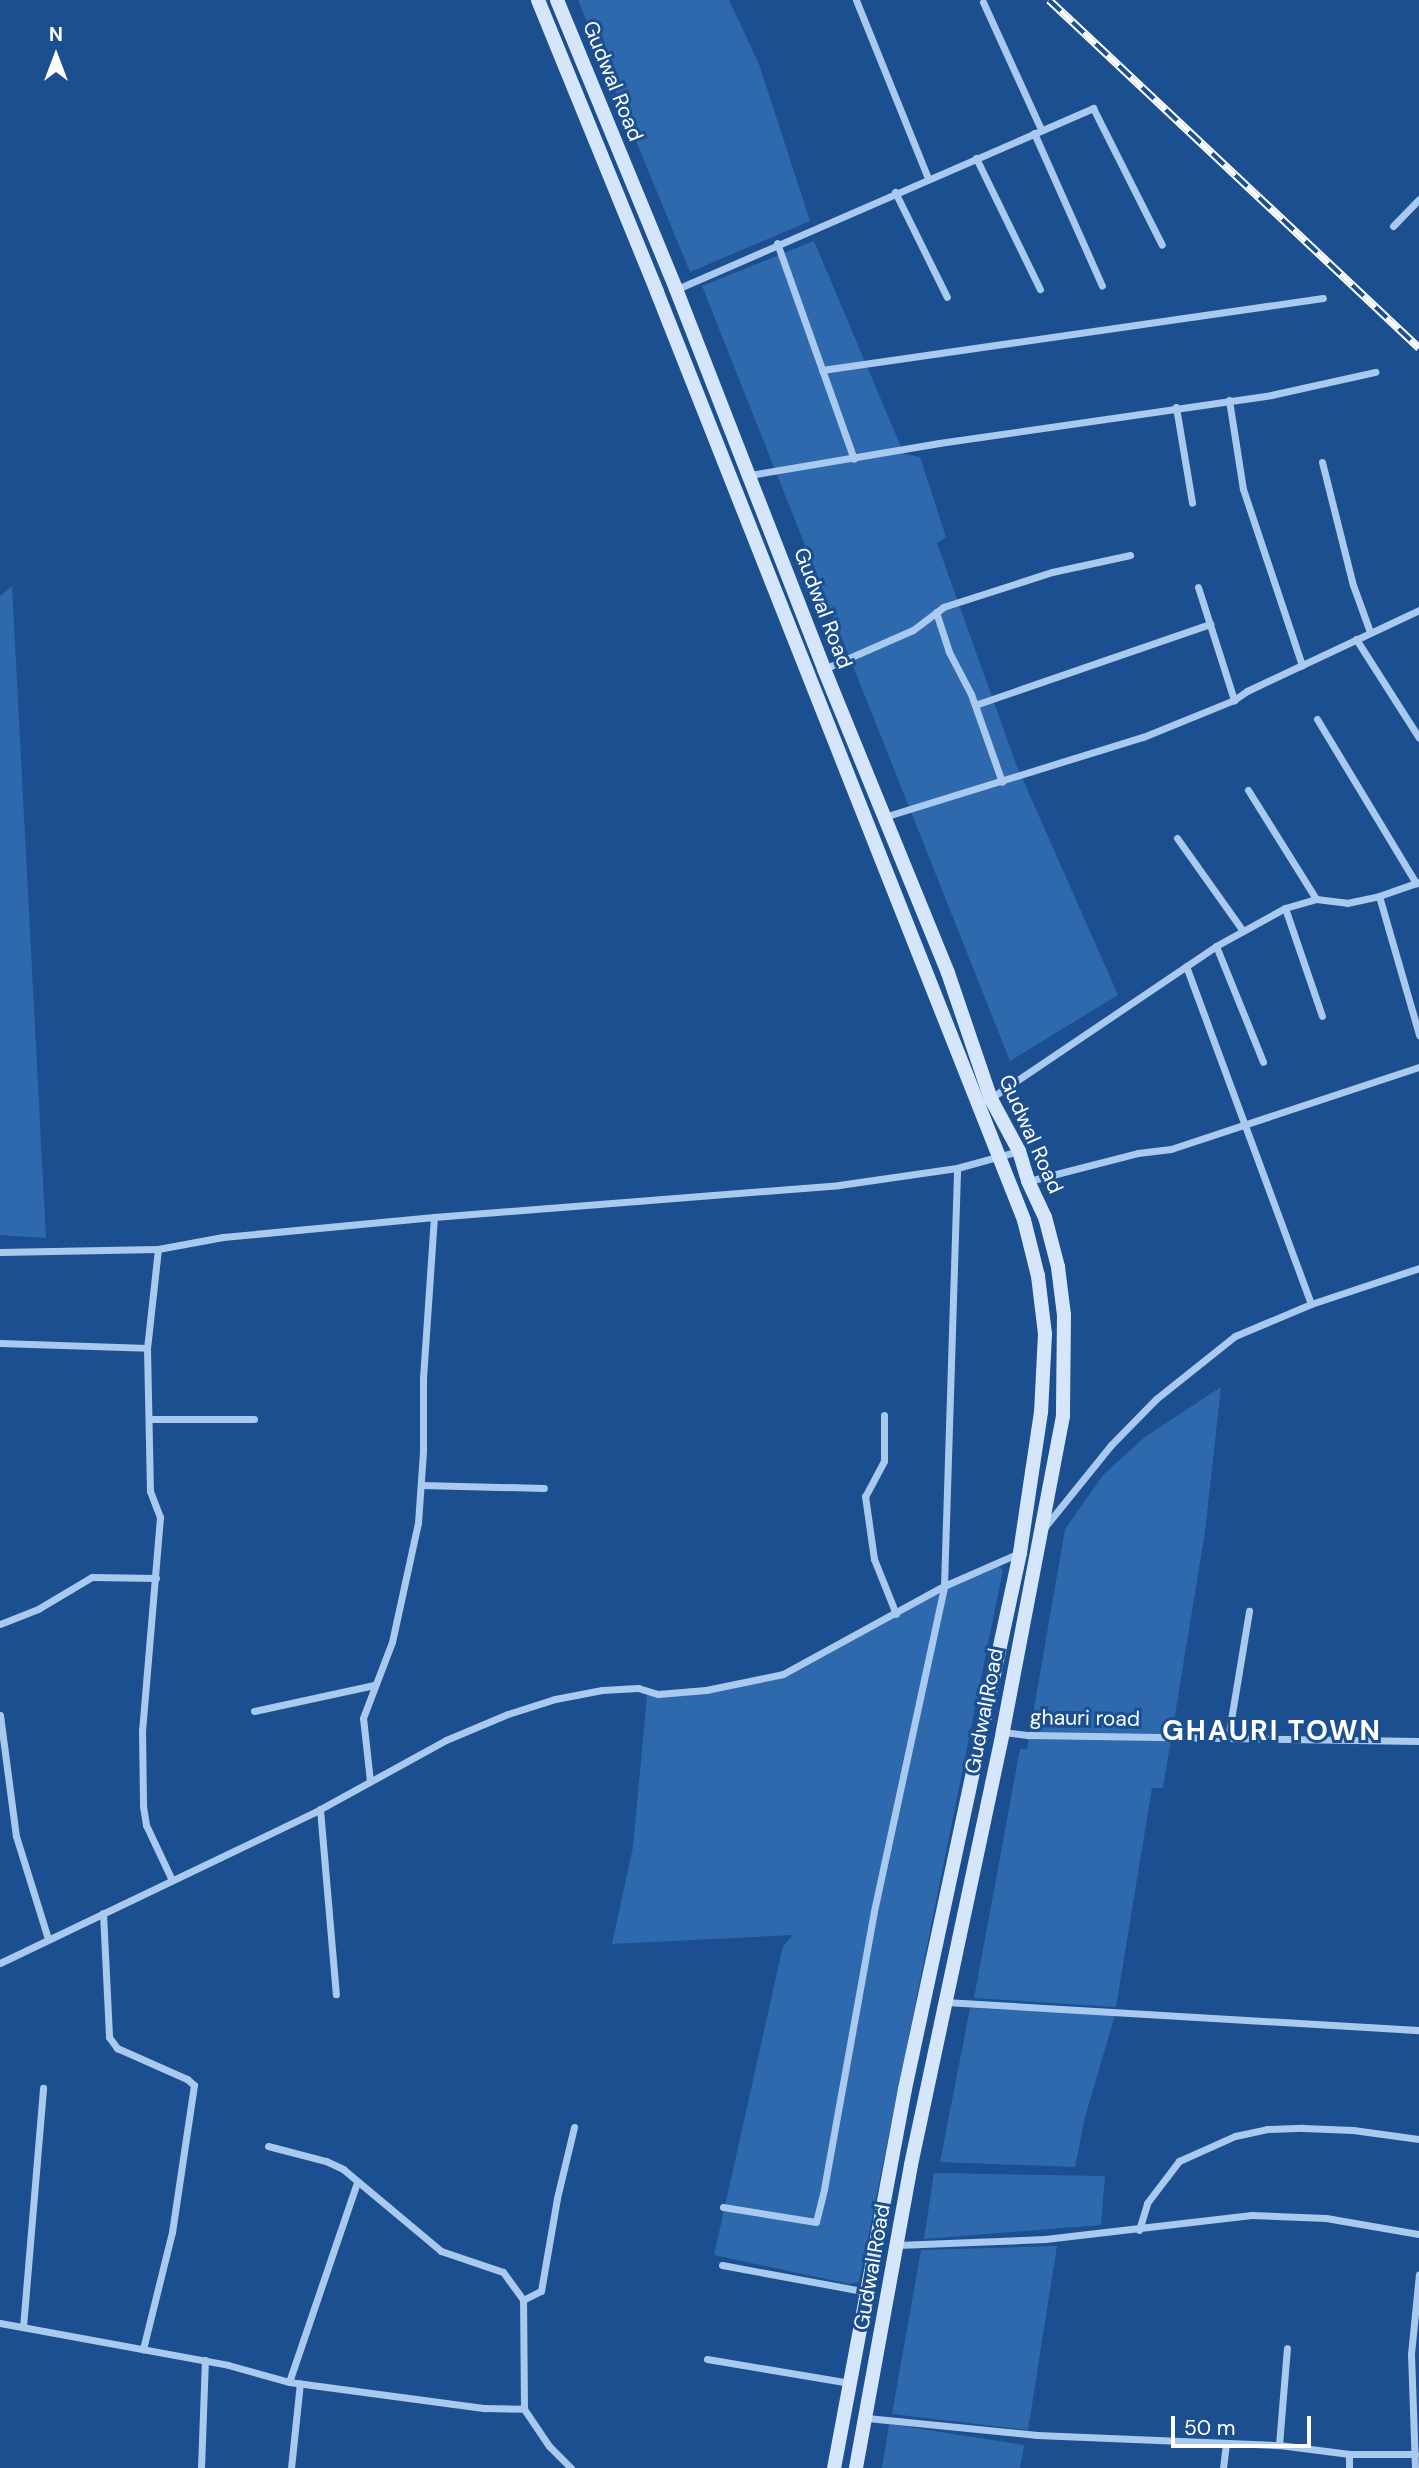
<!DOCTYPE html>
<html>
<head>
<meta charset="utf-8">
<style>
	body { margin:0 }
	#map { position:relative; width:1419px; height:2468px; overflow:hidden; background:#1b4f8f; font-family:"DM Sans",sans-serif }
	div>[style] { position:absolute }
	.green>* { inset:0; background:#2e69ad }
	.street>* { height:7px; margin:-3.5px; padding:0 3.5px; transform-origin:3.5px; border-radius:3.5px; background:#a9c9ee }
	.secondary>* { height:14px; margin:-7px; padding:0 7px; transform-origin:7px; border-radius:7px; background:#d6e6fa }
	.rail>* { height:8px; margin-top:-4px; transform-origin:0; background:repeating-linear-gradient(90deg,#1b4f8f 0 16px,#fff 0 32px); box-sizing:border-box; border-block:2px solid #fff }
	span { translate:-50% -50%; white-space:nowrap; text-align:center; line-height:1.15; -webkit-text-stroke:6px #1b4f8f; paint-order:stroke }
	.street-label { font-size:21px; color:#fff }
	.district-label { font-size:28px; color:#fff; font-weight:700; letter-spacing:2px }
	.north { position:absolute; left:21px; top:21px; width:70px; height:70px; -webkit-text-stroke:5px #1b4f8f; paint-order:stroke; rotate:0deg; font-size:19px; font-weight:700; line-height:28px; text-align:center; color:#fff }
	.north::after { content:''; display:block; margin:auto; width:24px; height:32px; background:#fff; clip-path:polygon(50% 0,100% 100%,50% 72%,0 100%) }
	.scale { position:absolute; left:1171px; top:2416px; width:140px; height:32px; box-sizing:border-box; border:4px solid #fff; border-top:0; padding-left:9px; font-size:21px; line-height:24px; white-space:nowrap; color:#fff; -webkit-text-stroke:5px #1b4f8f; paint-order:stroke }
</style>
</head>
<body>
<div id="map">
	<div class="green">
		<div style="clip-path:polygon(578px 0,729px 0,759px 64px,810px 221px,690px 272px)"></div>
		<div style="clip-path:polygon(814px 241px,904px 454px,920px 457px,946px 537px,937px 543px,1016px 764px,1118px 995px,1010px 1061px,702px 286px)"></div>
		<div style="clip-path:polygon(12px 586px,46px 1238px,0 1235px,0 596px)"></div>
		<div style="clip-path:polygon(1221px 1387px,1205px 1532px,1163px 1788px,1152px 1788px,1116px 2007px,974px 1998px,1020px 1749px,1027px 1749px,1065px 1529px,1104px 1474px,1145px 1437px)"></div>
		<div style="clip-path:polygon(994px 1562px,1003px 1570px,859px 2282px,850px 2284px,714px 2255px,783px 1946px,793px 1935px,612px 1944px,633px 1847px,647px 1695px,705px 1691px,786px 1672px)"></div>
		<div style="clip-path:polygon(970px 2008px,1115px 2015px,1085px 2117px,1075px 2167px,940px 2162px)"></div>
		<div style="clip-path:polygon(934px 2173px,1105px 2176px,1101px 2225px,924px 2239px)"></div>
		<div style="clip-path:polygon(1057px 2246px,1028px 2430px,892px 2414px,921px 2250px)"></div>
		<div style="clip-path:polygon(889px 2424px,1024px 2445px,1020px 2468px,882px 2468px)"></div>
	</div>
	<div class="street">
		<div style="left:856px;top:0;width:192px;rotate:68deg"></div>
		<div style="left:983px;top:2px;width:140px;rotate:65.5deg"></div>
		<div style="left:1034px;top:133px;width:167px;rotate:66deg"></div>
		<div style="left:976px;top:158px;width:146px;rotate:64deg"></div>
		<div style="left:895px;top:192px;width:117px;rotate:63.7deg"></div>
		<div style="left:1393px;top:226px;width:37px;rotate:-46deg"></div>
		<div style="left:777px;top:243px;width:229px;rotate:70.4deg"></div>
		<div style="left:677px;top:289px;width:454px;rotate:-23.5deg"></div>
		<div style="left:1093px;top:108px;width:153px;rotate:63.3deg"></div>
		<div style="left:822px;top:370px;width:506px;rotate:-8.18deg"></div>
		<div style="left:1229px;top:400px;width:90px;rotate:81.1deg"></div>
		<div style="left:1243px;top:489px;width:186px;rotate:71.5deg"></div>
		<div style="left:1176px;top:407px;width:97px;rotate:80.5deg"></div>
		<div style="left:1322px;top:462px;width:127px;rotate:75.9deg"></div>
		<div style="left:1353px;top:585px;width:50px;rotate:70.1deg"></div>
		<div style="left:750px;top:475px;width:192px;rotate:-9.6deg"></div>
		<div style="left:939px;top:443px;width:335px;rotate:-8.2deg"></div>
		<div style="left:1271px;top:395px;width:107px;rotate:-12.5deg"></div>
		<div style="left:1198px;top:587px;width:119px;rotate:72.3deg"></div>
		<div style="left:936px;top:612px;width:42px;rotate:72deg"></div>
		<div style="left:949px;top:652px;width:47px;rotate:62.4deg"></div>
		<div style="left:971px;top:694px;width:93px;rotate:70.6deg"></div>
		<div style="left:1356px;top:639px;width:117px;rotate:57.5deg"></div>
		<div style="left:824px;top:669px;width:97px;rotate:-23.7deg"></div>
		<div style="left:913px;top:630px;width:38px;rotate:-37deg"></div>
		<div style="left:943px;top:607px;width:114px;rotate:-17.8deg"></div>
		<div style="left:1052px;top:572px;width:80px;rotate:-12.3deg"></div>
		<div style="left:975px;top:705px;width:249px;rotate:-19deg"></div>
		<div style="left:1317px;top:719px;width:192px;rotate:58.9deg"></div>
		<div style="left:1248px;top:790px;width:128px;rotate:58deg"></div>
		<div style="left:884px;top:817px;width:271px;rotate:-17.2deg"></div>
		<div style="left:1143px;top:737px;width:98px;rotate:-22.1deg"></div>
		<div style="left:1234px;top:700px;width:16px;rotate:-35deg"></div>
		<div style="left:1247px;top:691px;width:190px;rotate:-25.2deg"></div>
		<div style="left:1177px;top:838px;width:114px;rotate:54.6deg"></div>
		<div style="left:1379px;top:896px;width:145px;rotate:73.9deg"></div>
		<div style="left:1285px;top:908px;width:114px;rotate:71.1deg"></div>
		<div style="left:1216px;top:946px;width:125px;rotate:67.9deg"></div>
		<div style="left:1186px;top:966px;width:360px;rotate:69.7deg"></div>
		<div style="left:991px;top:1098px;width:272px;rotate:-34deg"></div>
		<div style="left:1216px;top:946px;width:79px;rotate:-28.8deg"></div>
		<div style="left:1285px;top:908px;width:32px;rotate:-16deg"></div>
		<div style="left:1316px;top:899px;width:31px;rotate:7deg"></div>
		<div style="left:1347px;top:903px;width:33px;rotate:-12deg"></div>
		<div style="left:1379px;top:896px;width:42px;rotate:-19.3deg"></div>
		<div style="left:1029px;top:1181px;width:113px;rotate:-14.4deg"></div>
		<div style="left:1138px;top:1153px;width:33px;rotate:-7deg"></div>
		<div style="left:1171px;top:1149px;width:261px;rotate:-18.3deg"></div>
		<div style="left:158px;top:1249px;width:100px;rotate:96.3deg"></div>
		<div style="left:147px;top:1348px;width:143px;rotate:88.8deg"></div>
		<div style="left:150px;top:1491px;width:28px;rotate:69deg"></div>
		<div style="left:160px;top:1517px;width:214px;rotate:94.8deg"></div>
		<div style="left:142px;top:1730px;width:76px;rotate:89.2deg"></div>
		<div style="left:143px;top:1806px;width:19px;rotate:81deg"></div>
		<div style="left:146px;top:1825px;width:61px;rotate:64.7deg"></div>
		<div style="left:0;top:1252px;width:158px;rotate:-1.1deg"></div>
		<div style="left:158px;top:1249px;width:66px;rotate:-10.5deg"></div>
		<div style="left:223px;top:1237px;width:212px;rotate:-5.4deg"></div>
		<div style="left:434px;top:1217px;width:406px;rotate:-4.5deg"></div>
		<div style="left:839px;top:1185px;width:119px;rotate:-8.2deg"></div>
		<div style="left:957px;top:1168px;width:64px;rotate:-15.3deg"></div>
		<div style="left:0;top:1343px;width:147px;rotate:1.9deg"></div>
		<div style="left:884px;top:1415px;width:46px;rotate:90deg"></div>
		<div style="left:884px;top:1461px;width:40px;rotate:118deg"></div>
		<div style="left:865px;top:1496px;width:64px;rotate:81.9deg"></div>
		<div style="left:874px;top:1559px;width:59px;rotate:68.2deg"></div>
		<div style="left:150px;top:1419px;width:104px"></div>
		<div style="left:421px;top:1485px;width:123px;rotate:1.4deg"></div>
		<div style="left:1044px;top:1528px;width:107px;rotate:-51.1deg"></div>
		<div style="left:1111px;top:1445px;width:64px;rotate:-45.6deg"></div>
		<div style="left:1156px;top:1399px;width:101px;rotate:-38.6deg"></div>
		<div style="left:1235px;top:1336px;width:82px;rotate:-22.8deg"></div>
		<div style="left:1311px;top:1304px;width:114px;rotate:-18.4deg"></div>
		<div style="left:0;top:1624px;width:41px;rotate:-21.5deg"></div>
		<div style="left:38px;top:1609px;width:63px;rotate:-30.7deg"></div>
		<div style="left:92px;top:1577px;width:64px;rotate:0.9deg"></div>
		<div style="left:254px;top:1711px;width:123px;rotate:-12.2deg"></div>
		<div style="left:0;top:1715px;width:122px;rotate:82.5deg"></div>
		<div style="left:16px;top:1836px;width:108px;rotate:72.7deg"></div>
		<div style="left:1003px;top:1732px;width:26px;rotate:7deg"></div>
		<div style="left:1029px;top:1735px;width:390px;rotate:0.9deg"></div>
		<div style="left:1228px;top:1738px;width:129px;rotate:-80.6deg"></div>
		<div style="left:370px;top:1781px;width:63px;rotate:-96.3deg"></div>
		<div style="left:363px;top:1718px;width:81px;rotate:-69.1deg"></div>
		<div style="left:392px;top:1642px;width:122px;rotate:-77.7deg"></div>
		<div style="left:418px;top:1523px;width:72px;rotate:-86deg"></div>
		<div style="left:423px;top:1451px;width:73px;rotate:-90deg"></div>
		<div style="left:423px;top:1378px;width:161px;rotate:-86.1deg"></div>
		<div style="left:320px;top:1809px;width:186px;rotate:85.1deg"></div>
		<div style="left:103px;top:1913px;width:124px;rotate:87.2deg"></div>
		<div style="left:109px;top:2037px;width:14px;rotate:54deg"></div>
		<div style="left:117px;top:2048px;width:77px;rotate:23.9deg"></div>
		<div style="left:187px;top:2079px;width:9px;rotate:41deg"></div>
		<div style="left:194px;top:2085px;width:149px;rotate:98.5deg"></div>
		<div style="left:172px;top:2232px;width:121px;rotate:103.9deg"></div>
		<div style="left:0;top:1963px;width:349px;rotate:-25.6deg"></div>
		<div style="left:315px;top:1812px;width:149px;rotate:-28.8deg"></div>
		<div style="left:446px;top:1740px;width:67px;rotate:-22.8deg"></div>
		<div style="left:508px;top:1714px;width:49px;rotate:-17.7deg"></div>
		<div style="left:555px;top:1699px;width:48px;rotate:-10.8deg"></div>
		<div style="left:602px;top:1690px;width:36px;rotate:-3deg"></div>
		<div style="left:638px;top:1688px;width:21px;rotate:17deg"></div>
		<div style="left:658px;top:1694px;width:48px;rotate:-4.8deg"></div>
		<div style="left:706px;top:1690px;width:79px;rotate:-11.7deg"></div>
		<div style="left:783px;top:1674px;width:183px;rotate:-28.7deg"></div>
		<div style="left:944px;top:1586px;width:82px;rotate:-23.7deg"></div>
		<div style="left:945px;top:2002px;width:475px;rotate:3.4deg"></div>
		<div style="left:268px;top:2146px;width:60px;rotate:14.5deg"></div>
		<div style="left:326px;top:2161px;width:19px;rotate:25deg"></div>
		<div style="left:343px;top:2169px;width:128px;rotate:39.9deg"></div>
		<div style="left:441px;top:2251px;width:65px;rotate:18.7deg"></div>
		<div style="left:503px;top:2272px;width:34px;rotate:54deg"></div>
		<div style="left:723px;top:2207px;width:94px;rotate:9.2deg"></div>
		<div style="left:816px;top:2222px;width:34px;rotate:-76deg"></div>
		<div style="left:824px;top:2189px;width:282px;rotate:-79.8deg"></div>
		<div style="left:874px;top:1911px;width:332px;rotate:-77.8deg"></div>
		<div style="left:944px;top:1586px;width:418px;rotate:-88.2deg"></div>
		<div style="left:1139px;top:2230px;width:28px;rotate:-73deg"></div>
		<div style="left:1147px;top:2203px;width:53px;rotate:-52.7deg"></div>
		<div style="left:1179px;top:2161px;width:61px;rotate:-24.1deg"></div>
		<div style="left:1235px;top:2136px;width:33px;rotate:-12deg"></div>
		<div style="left:1267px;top:2129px;width:36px;rotate:-2deg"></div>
		<div style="left:1303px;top:2128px;width:50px;rotate:2.3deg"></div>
		<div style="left:1353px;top:2130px;width:67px;rotate:7.8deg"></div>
		<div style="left:897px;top:2245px;width:148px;rotate:-2.3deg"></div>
		<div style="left:1045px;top:2239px;width:208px;rotate:-6.6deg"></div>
		<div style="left:1252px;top:2215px;width:74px;rotate:2.3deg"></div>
		<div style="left:1326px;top:2218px;width:94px;rotate:9.8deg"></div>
		<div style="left:722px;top:2265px;width:147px;rotate:10.5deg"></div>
		<div style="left:0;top:2323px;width:232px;rotate:10.4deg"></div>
		<div style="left:228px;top:2365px;width:63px;rotate:15.6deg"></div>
		<div style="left:289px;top:2382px;width:198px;rotate:7.6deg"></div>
		<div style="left:485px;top:2408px;width:39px;rotate:1deg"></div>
		<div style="left:524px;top:2409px;width:45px;rotate:56deg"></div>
		<div style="left:549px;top:2446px;width:31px;rotate:45deg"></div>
		<div style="left:23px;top:2327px;width:240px;rotate:-85.2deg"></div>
		<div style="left:707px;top:2359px;width:145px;rotate:9.5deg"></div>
		<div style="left:289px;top:2382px;width:211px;rotate:-71.2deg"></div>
		<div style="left:524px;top:2409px;width:109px;rotate:-90.5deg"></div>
		<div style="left:523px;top:2300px;width:20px;rotate:-27deg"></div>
		<div style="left:541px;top:2291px;width:94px;rotate:-80.2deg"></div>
		<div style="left:557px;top:2198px;width:73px;rotate:-76.5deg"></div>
		<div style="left:867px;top:2418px;width:171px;rotate:5.7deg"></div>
		<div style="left:1037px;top:2435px;width:242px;rotate:2.4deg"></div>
		<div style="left:1279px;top:2445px;width:97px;rotate:-85.3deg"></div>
		<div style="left:1279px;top:2445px;width:71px;rotate:7.3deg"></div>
		<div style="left:1349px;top:2454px;width:66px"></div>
		<div style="left:201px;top:2468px;width:108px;rotate:-87.9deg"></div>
		<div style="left:291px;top:2468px;width:85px;rotate:-84deg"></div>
		<div style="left:1223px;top:2468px;width:25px;rotate:-83deg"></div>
		<div style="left:1349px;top:2468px;width:14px;rotate:-90deg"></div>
		<div style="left:1415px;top:2468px;width:114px;rotate:-92deg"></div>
		<div style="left:1411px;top:2354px;width:80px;rotate:-84.3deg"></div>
	</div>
	<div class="secondary">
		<div style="left:538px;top:0;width:315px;rotate:67.8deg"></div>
		<div style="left:657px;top:292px;width:998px;rotate:68.42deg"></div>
		<div style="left:1024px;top:1220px;width:58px;rotate:76deg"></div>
		<div style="left:1038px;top:1276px;width:58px;rotate:83.1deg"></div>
		<div style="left:1045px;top:1334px;width:78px;rotate:92.9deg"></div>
		<div style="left:1041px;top:1412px;width:143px;rotate:98.5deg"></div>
		<div style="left:1020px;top:1553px;width:548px;rotate:102.11deg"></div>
		<div style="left:905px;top:2089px;width:386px;rotate:100.6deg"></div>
		<div style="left:557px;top:0;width:313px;rotate:67.6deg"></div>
		<div style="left:676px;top:289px;width:408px;rotate:68.7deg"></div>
		<div style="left:824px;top:669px;width:328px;rotate:67.8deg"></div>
		<div style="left:948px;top:973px;width:133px;rotate:71.2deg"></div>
		<div style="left:991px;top:1099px;width:59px;rotate:61.7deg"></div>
		<div style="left:1019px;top:1151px;width:31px;rotate:73deg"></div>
		<div style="left:1028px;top:1181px;width:40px;rotate:65deg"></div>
		<div style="left:1045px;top:1217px;width:52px;rotate:75.4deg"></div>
		<div style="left:1058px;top:1267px;width:48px;rotate:82.9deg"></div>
		<div style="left:1064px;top:1315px;width:101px;rotate:90.6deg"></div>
		<div style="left:1063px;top:1416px;width:322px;rotate:100.8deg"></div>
		<div style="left:1003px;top:1732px;width:443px;rotate:102deg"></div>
		<div style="left:911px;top:2165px;width:308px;rotate:100.3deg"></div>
	</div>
	<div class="rail">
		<div style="left:1049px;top:0;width:508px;rotate:43.24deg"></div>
	</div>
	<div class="street-label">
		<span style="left:613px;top:81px;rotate:68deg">Gudwal Road</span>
		<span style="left:823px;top:608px;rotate:69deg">Gudwal Road</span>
		<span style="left:1031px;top:1134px;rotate:66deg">Gudwal Road</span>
		<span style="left:984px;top:1711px;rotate:-79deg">Gudwal Road</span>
		<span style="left:1085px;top:1718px;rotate:1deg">ghauri road</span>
		<span style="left:872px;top:2267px;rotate:-80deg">Gudwal Road</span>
	</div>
	<div class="district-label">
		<span style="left:1272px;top:1731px">GHAURI TOWN</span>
	</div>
	<div class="north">N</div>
	<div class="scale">50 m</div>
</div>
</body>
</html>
